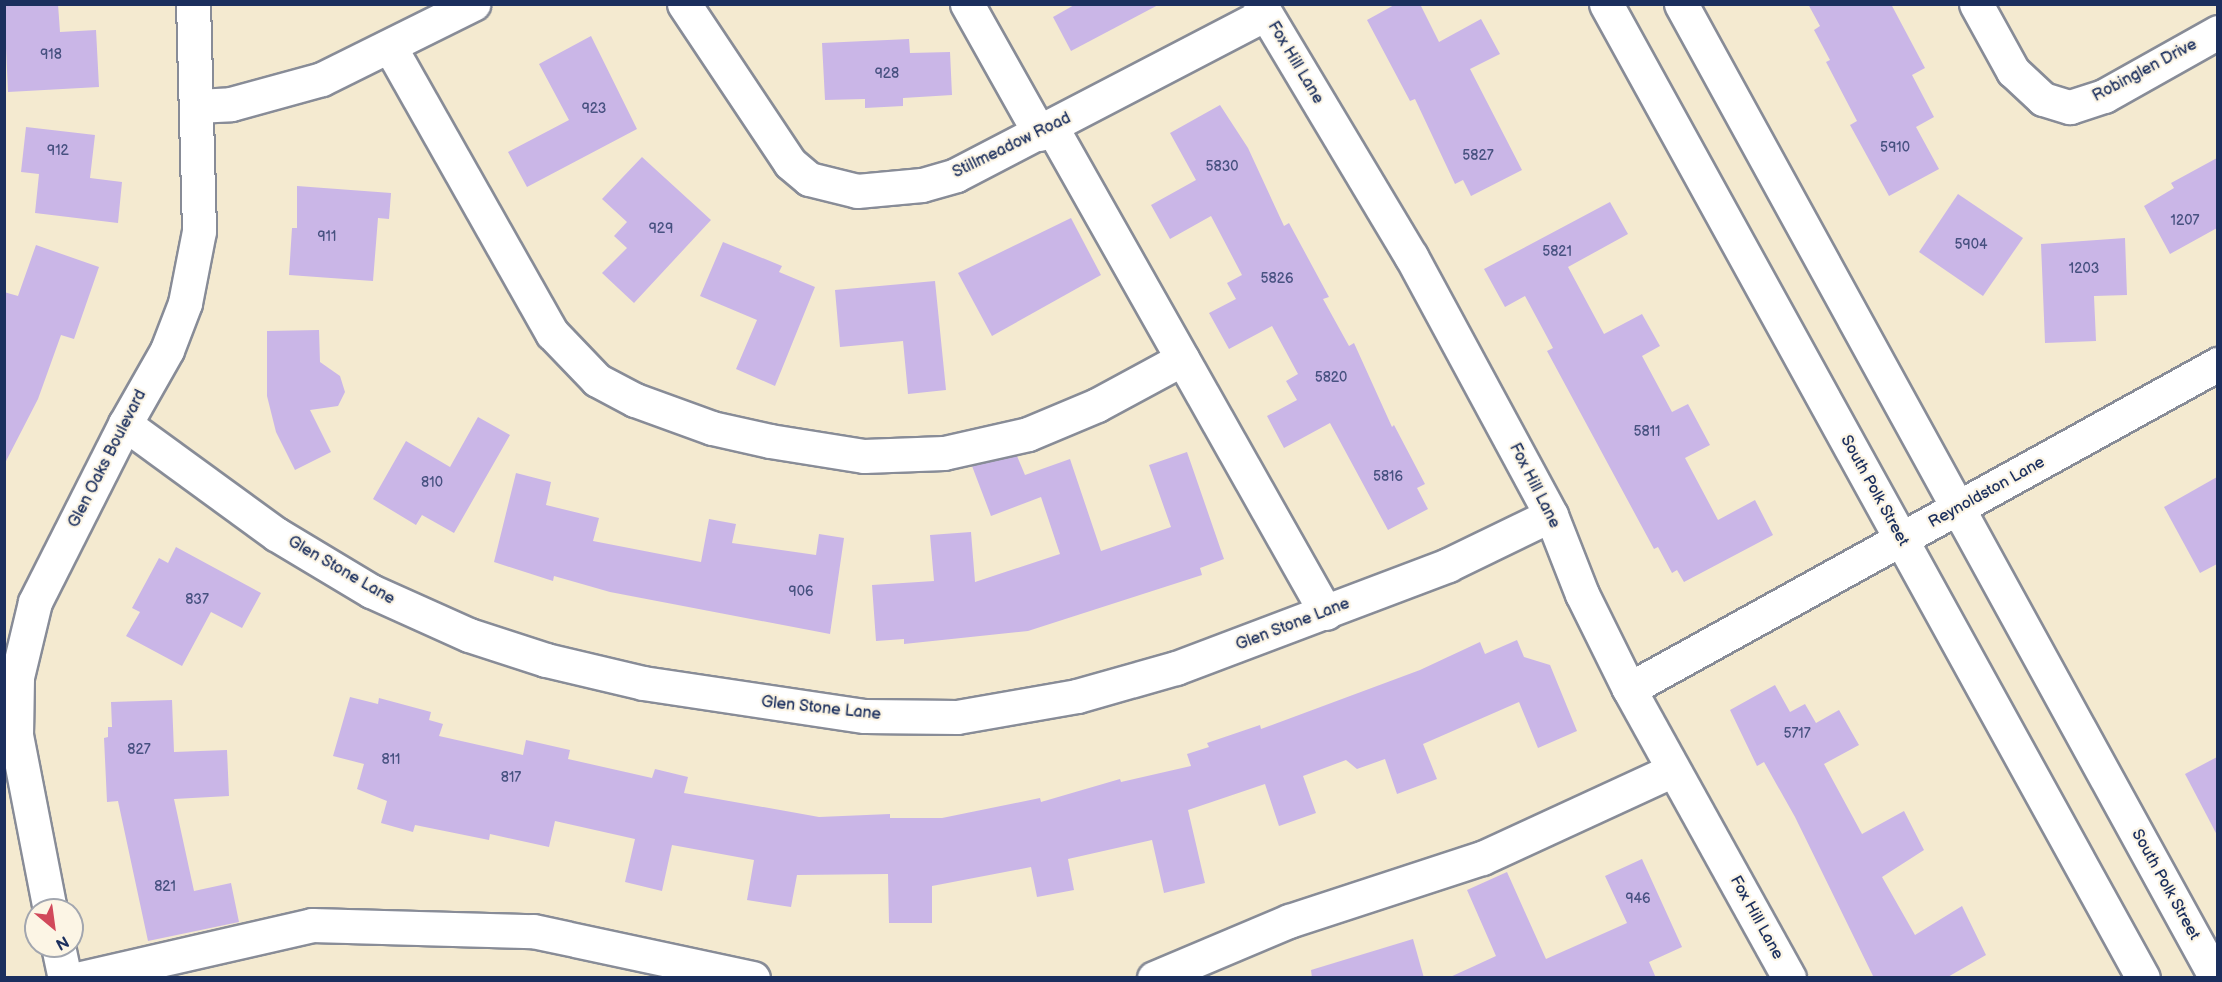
<!DOCTYPE html>
<html>
<head>
<meta charset="utf-8">
<style>
	body { margin:0 }
	#map { position:relative; width:2222px; height:982px; overflow:hidden; background:#f4ead0; font-family:"Balsamiq Sans",sans-serif }
	div>[style] { position:absolute }
	.building>* { inset:0; background:#cab6e7 }
	.roads { filter:drop-shadow(2px 0 #888c97) drop-shadow(-2px 0 #888c97) drop-shadow(0 2px #888c97) drop-shadow(0 -2px #888c97) }
	.minor>* { height:33px; margin:-16.5px; padding:0 16.5px; transform-origin:16.5px; border-radius:16.5px; background:#fff }
	.major>* { height:33px; margin:-16.5px; padding:0 16.5px; transform-origin:16.5px; border-radius:16.5px; background:#fff }
	span { translate:-50% -50%; white-space:nowrap; text-align:center; line-height:1.15; -webkit-text-stroke:4.5px #fcf5e5; paint-order:stroke }
	.number-label { font-size:14px; color:#475180 }
	.number-label span { -webkit-text-stroke-width:0 }
	.street-label { font-size:16px; color:#1b2f5e }
	.frame { position:absolute; inset:0; border:6px solid #1b2f5e; pointer-events:none }
	.north { position:absolute; left:24px; top:898px; width:60px; height:60px; box-sizing:border-box; background:#fcf5e5; border:2px solid #a2a6af; border-radius:50%; rotate:151deg; font-size:16px; font-weight:700; line-height:24px; text-align:center; color:#1b2f5e }
	.north::after { content:''; display:block; margin:auto; width:21px; height:27px; background:#d1495b; clip-path:polygon(50% 0,100% 100%,50% 72%,0 100%) }
</style>
</head>
<body>
<div id="map">
	<div class="building">
		<div style="clip-path:polygon(4px 4px,58px 4px,60px 32px,96px 30px,99px 87px,8px 92px)"></div>
		<div style="clip-path:polygon(1076px 4px,1160px 4px,1071px 51px,1053px 17px)"></div>
		<div style="clip-path:polygon(1396px 4px,1420px 4px,1439px 42px,1481px 19px,1500px 54px,1470px 69px,1522px 170px,1471px 196px,1463px 180px,1455px 184px,1415px 99px,1410px 101px,1367px 20px)"></div>
		<div style="clip-path:polygon(1808px 4px,1891px 4px,1925px 68px,1912px 75px,1934px 117px,1916px 127px,1939px 169px,1889px 196px,1850px 125px,1857px 121px,1826px 62px,1830px 60px,1814px 30px,1820px 26px)"></div>
		<div style="clip-path:polygon(591px 36px,637px 129px,527px 187px,508px 152px,569px 120px,539px 64px)"></div>
		<div style="clip-path:polygon(909px 39px,910px 53px,950px 52px,952px 95px,903px 98px,903px 106px,865px 108px,865px 99px,825px 100px,822px 43px)"></div>
		<div style="clip-path:polygon(1220px 105px,1248px 148px,1284px 226px,1289px 223px,1329px 297px,1323px 299px,1349px 346px,1354px 343px,1392px 427px,1394px 425px,1425px 484px,1417px 488px,1428px 509px,1388px 530px,1330px 423px,1284px 448px,1267px 416px,1297px 400px,1286px 381px,1298px 374px,1272px 326px,1229px 349px,1209px 313px,1236px 299px,1227px 283px,1242px 275px,1211px 216px,1170px 239px,1151px 205px,1196px 180px,1170px 133px)"></div>
		<div style="clip-path:polygon(26px 127px,95px 135px,90px 178px,122px 182px,118px 223px,35px 213px,39px 174px,21px 172px)"></div>
		<div style="clip-path:polygon(642px 157px,711px 220px,634px 303px,602px 273px,627px 248px,614px 236px,627px 222px,602px 199px)"></div>
		<div style="clip-path:polygon(2217px 158px,2217px 228px,2170px 254px,2144px 206px,2174px 188px,2171px 183px)"></div>
		<div style="clip-path:polygon(297px 186px,391px 193px,389px 219px,378px 218px,373px 281px,289px 275px,292px 228px,297px 228px)"></div>
		<div style="clip-path:polygon(1958px 194px,2023px 238px,1983px 296px,1919px 252px)"></div>
		<div style="clip-path:polygon(1610px 202px,1628px 234px,1568px 267px,1604px 334px,1642px 314px,1660px 346px,1642px 356px,1672px 412px,1688px 404px,1710px 445px,1685px 458px,1718px 520px,1755px 500px,1773px 535px,1684px 582px,1677px 570px,1672px 573px,1658px 547px,1654px 549px,1547px 351px,1553px 348px,1525px 296px,1505px 307px,1484px 269px)"></div>
		<div style="clip-path:polygon(1071px 218px,1101px 275px,992px 336px,958px 273px)"></div>
		<div style="clip-path:polygon(2125px 238px,2127px 295px,2094px 296px,2096px 341px,2045px 343px,2041px 244px)"></div>
		<div style="clip-path:polygon(723px 242px,782px 266px,779px 272px,815px 287px,775px 386px,736px 369px,757px 320px,700px 296px)"></div>
		<div style="clip-path:polygon(36px 245px,99px 267px,74px 339px,61px 335px,38px 399px,4px 465px,4px 292px,18px 296px)"></div>
		<div style="clip-path:polygon(935px 281px,946px 390px,908px 394px,903px 341px,840px 347px,835px 290px)"></div>
		<div style="clip-path:polygon(319px 330px,320px 362px,340px 376px,345px 392px,338px 406px,310px 410px,331px 452px,295px 470px,276px 432px,267px 396px,267px 331px)"></div>
		<div style="clip-path:polygon(478px 417px,510px 435px,454px 533px,422px 515px,416px 525px,373px 499px,406px 441px,450px 467px)"></div>
		<div style="clip-path:polygon(1187px 452px,1224px 559px,1200px 568px,1202px 575px,1028px 631px,904px 644px,904px 639px,876px 641px,872px 585px,934px 581px,930px 535px,971px 532px,975px 582px,1060px 554px,1041px 497px,991px 516px,972px 466px,1017px 456px,1025px 475px,1070px 459px,1101px 551px,1171px 527px,1149px 465px)"></div>
		<div style="clip-path:polygon(516px 473px,551px 482px,546px 505px,599px 518px,593px 541px,701px 562px,709px 519px,736px 524px,732px 543px,816px 555px,819px 534px,844px 538px,830px 634px,610px 592px,554px 576px,553px 581px,494px 562px)"></div>
		<div style="clip-path:polygon(2217px 477px,2217px 564px,2200px 573px,2164px 507px)"></div>
		<div style="clip-path:polygon(176px 547px,261px 593px,242px 628px,211px 612px,182px 666px,126px 636px,140px 612px,132px 608px,159px 558px,168px 563px)"></div>
		<div style="clip-path:polygon(1517px 640px,1524px 657px,1550px 665px,1577px 731px,1538px 748px,1519px 702px,1423px 744px,1437px 779px,1397px 794px,1385px 759px,1357px 769px,1346px 760px,1303px 776px,1316px 813px,1279px 826px,1265px 784px,1188px 810px,1205px 883px,1164px 893px,1152px 840px,1068px 859px,1074px 890px,1037px 897px,1031px 867px,932px 886px,932px 923px,889px 923px,888px 874px,797px 875px,791px 907px,747px 900px,754px 860px,672px 845px,662px 891px,625px 882px,635px 839px,555px 821px,549px 847px,490px 834px,489px 840px,415px 825px,413px 832px,381px 823px,387px 801px,357px 789px,364px 764px,333px 756px,350px 697px,378px 704px,379px 698px,431px 712px,429px 720px,443px 724px,439px 736px,523px 755px,526px 740px,570px 750px,568px 759px,652px 778px,655px 769px,688px 777px,684px 793px,819px 817px,890px 814px,890px 818px,942px 818px,1040px 798px,1041px 802px,1120px 779px,1121px 782px,1191px 766px,1187px 754px,1209px 747px,1207px 743px,1260px 725px,1261px 729px,1420px 670px,1480px 642px,1485px 654px)"></div>
		<div style="clip-path:polygon(1775px 685px,1790px 712px,1805px 704px,1816px 723px,1839px 710px,1859px 745px,1824px 764px,1862px 834px,1904px 811px,1924px 850px,1882px 877px,1915px 935px,1962px 906px,1986px 955px,1946px 978px,1874px 978px,1795px 817px,1764px 762px,1757px 766px,1730px 710px)"></div>
		<div style="clip-path:polygon(172px 700px,174px 752px,227px 750px,229px 796px,174px 799px,194px 891px,231px 883px,239px 922px,148px 941px,118px 801px,107px 802px,104px 738px,108px 737px,108px 727px,112px 727px,111px 702px)"></div>
		<div style="clip-path:polygon(2217px 757px,2217px 835px,2185px 774px)"></div>
		<div style="clip-path:polygon(1642px 859px,1682px 947px,1649px 962px,1656px 978px,1448px 978px,1496px 956px,1467px 890px,1507px 872px,1546px 959px,1627px 923px,1605px 876px)"></div>
		<div style="clip-path:polygon(1413px 939px,1424px 978px,1312px 978px,1311px 970px)"></div>
	</div>
	<div class="roads">
		<div class="minor">
			<div style="left:684px;top:4px;width:191px;rotate:56.3deg"></div>
			<div style="left:790px;top:163px;width:25px;rotate:40deg"></div>
			<div style="left:809px;top:179px;width:49px;rotate:14deg"></div>
			<div style="left:857px;top:191px;width:65px;rotate:-5.3deg"></div>
			<div style="left:922px;top:185px;width:35px;rotate:-16deg"></div>
			<div style="left:956px;top:175px;width:348px;rotate:-27.5deg"></div>
			<div style="left:967px;top:4px;width:149px;rotate:60.7deg"></div>
			<div style="left:1260px;top:4px;width:294px;rotate:59.1deg"></div>
			<div style="left:1411px;top:256px;width:294px;rotate:61.6deg"></div>
			<div style="left:1551px;top:515px;width:85px;rotate:68.6deg"></div>
			<div style="left:1582px;top:594px;width:106px;rotate:63.7deg"></div>
			<div style="left:1629px;top:689px;width:330px;rotate:61deg"></div>
			<div style="left:1976px;top:4px;width:77px;rotate:61.1deg"></div>
			<div style="left:2013px;top:71px;width:41px;rotate:43deg"></div>
			<div style="left:2043px;top:99px;width:28px;rotate:17deg"></div>
			<div style="left:2070px;top:107px;width:36px;rotate:-18deg"></div>
			<div style="left:2104px;top:96px;width:131px;rotate:-29.3deg"></div>
			<div style="left:390px;top:47px;width:329px;rotate:60.5deg"></div>
			<div style="left:552px;top:333px;width:65px;rotate:46.2deg"></div>
			<div style="left:597px;top:380px;width:43px;rotate:27.8deg"></div>
			<div style="left:635px;top:400px;width:82px;rotate:20deg"></div>
			<div style="left:712px;top:428px;width:59px;rotate:12.6deg"></div>
			<div style="left:770px;top:441px;width:95px;rotate:9.1deg"></div>
			<div style="left:864px;top:456px;width:80px;rotate:-2.1deg"></div>
			<div style="left:944px;top:453px;width:86px;rotate:-12.7deg"></div>
			<div style="left:1028px;top:434px;width:75px;rotate:-22.8deg"></div>
			<div style="left:1097px;top:405px;width:97px;rotate:-28.4deg"></div>
			<div style="left:196px;top:106px;width:35px;rotate:-3deg"></div>
			<div style="left:231px;top:104px;width:94px;rotate:-15.4deg"></div>
			<div style="left:322px;top:79px;width:169px;rotate:-26.4deg"></div>
			<div style="left:1052px;top:128px;width:557px;rotate:60.54deg"></div>
			<div style="left:125px;top:424px;width:187px;rotate:36.1deg"></div>
			<div style="left:276px;top:534px;width:111px;rotate:31deg"></div>
			<div style="left:371px;top:591px;width:107px;rotate:24.2deg"></div>
			<div style="left:469px;top:635px;width:81px;rotate:18deg"></div>
			<div style="left:546px;top:660px;width:100px;rotate:13.3deg"></div>
			<div style="left:643px;top:683px;width:224px;rotate:8.5deg"></div>
			<div style="left:865px;top:716px;width:92px;rotate:0.6deg"></div>
			<div style="left:957px;top:717px;width:122px;rotate:-9.9deg"></div>
			<div style="left:1077px;top:696px;width:103px;rotate:-15.8deg"></div>
			<div style="left:1176px;top:668px;width:291px;rotate:-20.7deg"></div>
			<div style="left:1448px;top:565px;width:114px;rotate:-25.9deg"></div>
			<div style="left:1629px;top:689px;width:673px;rotate:-28.89deg"></div>
			<div style="left:50px;top:910px;width:178px;rotate:-101deg"></div>
			<div style="left:16px;top:735px;width:58px;rotate:-89deg"></div>
			<div style="left:17px;top:677px;width:77px;rotate:-76.5deg"></div>
			<div style="left:35px;top:602px;width:199px;rotate:-63.2deg"></div>
			<div style="left:125px;top:424px;width:85px;rotate:-60.4deg"></div>
			<div style="left:167px;top:350px;width:50px;rotate:-69deg"></div>
			<div style="left:185px;top:303px;width:73px;rotate:-79deg"></div>
			<div style="left:199px;top:231px;width:227px;rotate:-91.5deg"></div>
			<div style="left:58px;top:946px;width:33px;rotate:78deg"></div>
			<div style="left:81px;top:978px;width:237px;rotate:-12.9deg"></div>
			<div style="left:312px;top:925px;width:221px;rotate:1.6deg"></div>
			<div style="left:533px;top:931px;width:225px;rotate:12.1deg"></div>
			<div style="left:1154px;top:978px;width:147px;rotate:-22.9deg"></div>
			<div style="left:1289px;top:921px;width:203px;rotate:-18.1deg"></div>
			<div style="left:1482px;top:858px;width:210px;rotate:-24.7deg"></div>
		</div>
		<div class="major">
			<div style="left:1606px;top:4px;width:1112px;rotate:61.13deg"></div>
			<div style="left:1681px;top:4px;width:1111px;rotate:61.22deg"></div>
		</div>
	</div>
	<div class="number-label">
		<span style="left:51px;top:55px">918</span>
		<span style="left:887px;top:74px">928</span>
		<span style="left:594px;top:109px">923</span>
		<span style="left:1895px;top:148px">5910</span>
		<span style="left:58px;top:151px">912</span>
		<span style="left:1478px;top:156px">5827</span>
		<span style="left:1222px;top:167px">5830</span>
		<span style="left:2185px;top:221px">1207</span>
		<span style="left:661px;top:229px">929</span>
		<span style="left:327px;top:237px">911</span>
		<span style="left:1971px;top:245px">5904</span>
		<span style="left:1557px;top:252px">5821</span>
		<span style="left:2084px;top:269px">1203</span>
		<span style="left:1277px;top:279px">5826</span>
		<span style="left:1331px;top:378px">5820</span>
		<span style="left:1647px;top:432px">5811</span>
		<span style="left:1388px;top:477px">5816</span>
		<span style="left:432px;top:483px">810</span>
		<span style="left:801px;top:592px">906</span>
		<span style="left:197px;top:600px">837</span>
		<span style="left:1797px;top:734px">5717</span>
		<span style="left:139px;top:750px">827</span>
		<span style="left:391px;top:760px">811</span>
		<span style="left:511px;top:778px">817</span>
		<span style="left:165px;top:887px">821</span>
		<span style="left:1638px;top:899px">946</span>
	</div>
	<div class="street-label">
		<span style="left:1295px;top:63px;rotate:59deg">Fox Hill Lane</span>
		<span style="left:2145px;top:71px;rotate:-28deg">Robinglen Drive</span>
		<span style="left:1012px;top:146px;rotate:-26deg">Stillmeadow Road</span>
		<span style="left:108px;top:459px;rotate:-63deg">Glen Oaks Boulevard</span>
		<span style="left:1534px;top:486px;rotate:63deg">Fox Hill Lane</span>
		<span style="left:1874px;top:491px;rotate:61deg">South Polk Street</span>
		<span style="left:1987px;top:493px;rotate:-29deg">Reynoldston Lane</span>
		<span style="left:341px;top:571px;rotate:30deg">Glen Stone Lane</span>
		<span style="left:1293px;top:625px;rotate:-21deg">Glen Stone Lane</span>
		<span style="left:821px;top:709px;rotate:6deg">Glen Stone Lane</span>
		<span style="left:2165px;top:885px;rotate:61deg">South Polk Street</span>
		<span style="left:1756px;top:918px;rotate:61deg">Fox Hill Lane</span>
	</div>
	<div class="frame"></div>
	<div class="north">N</div>
</div>
</body>
</html>
